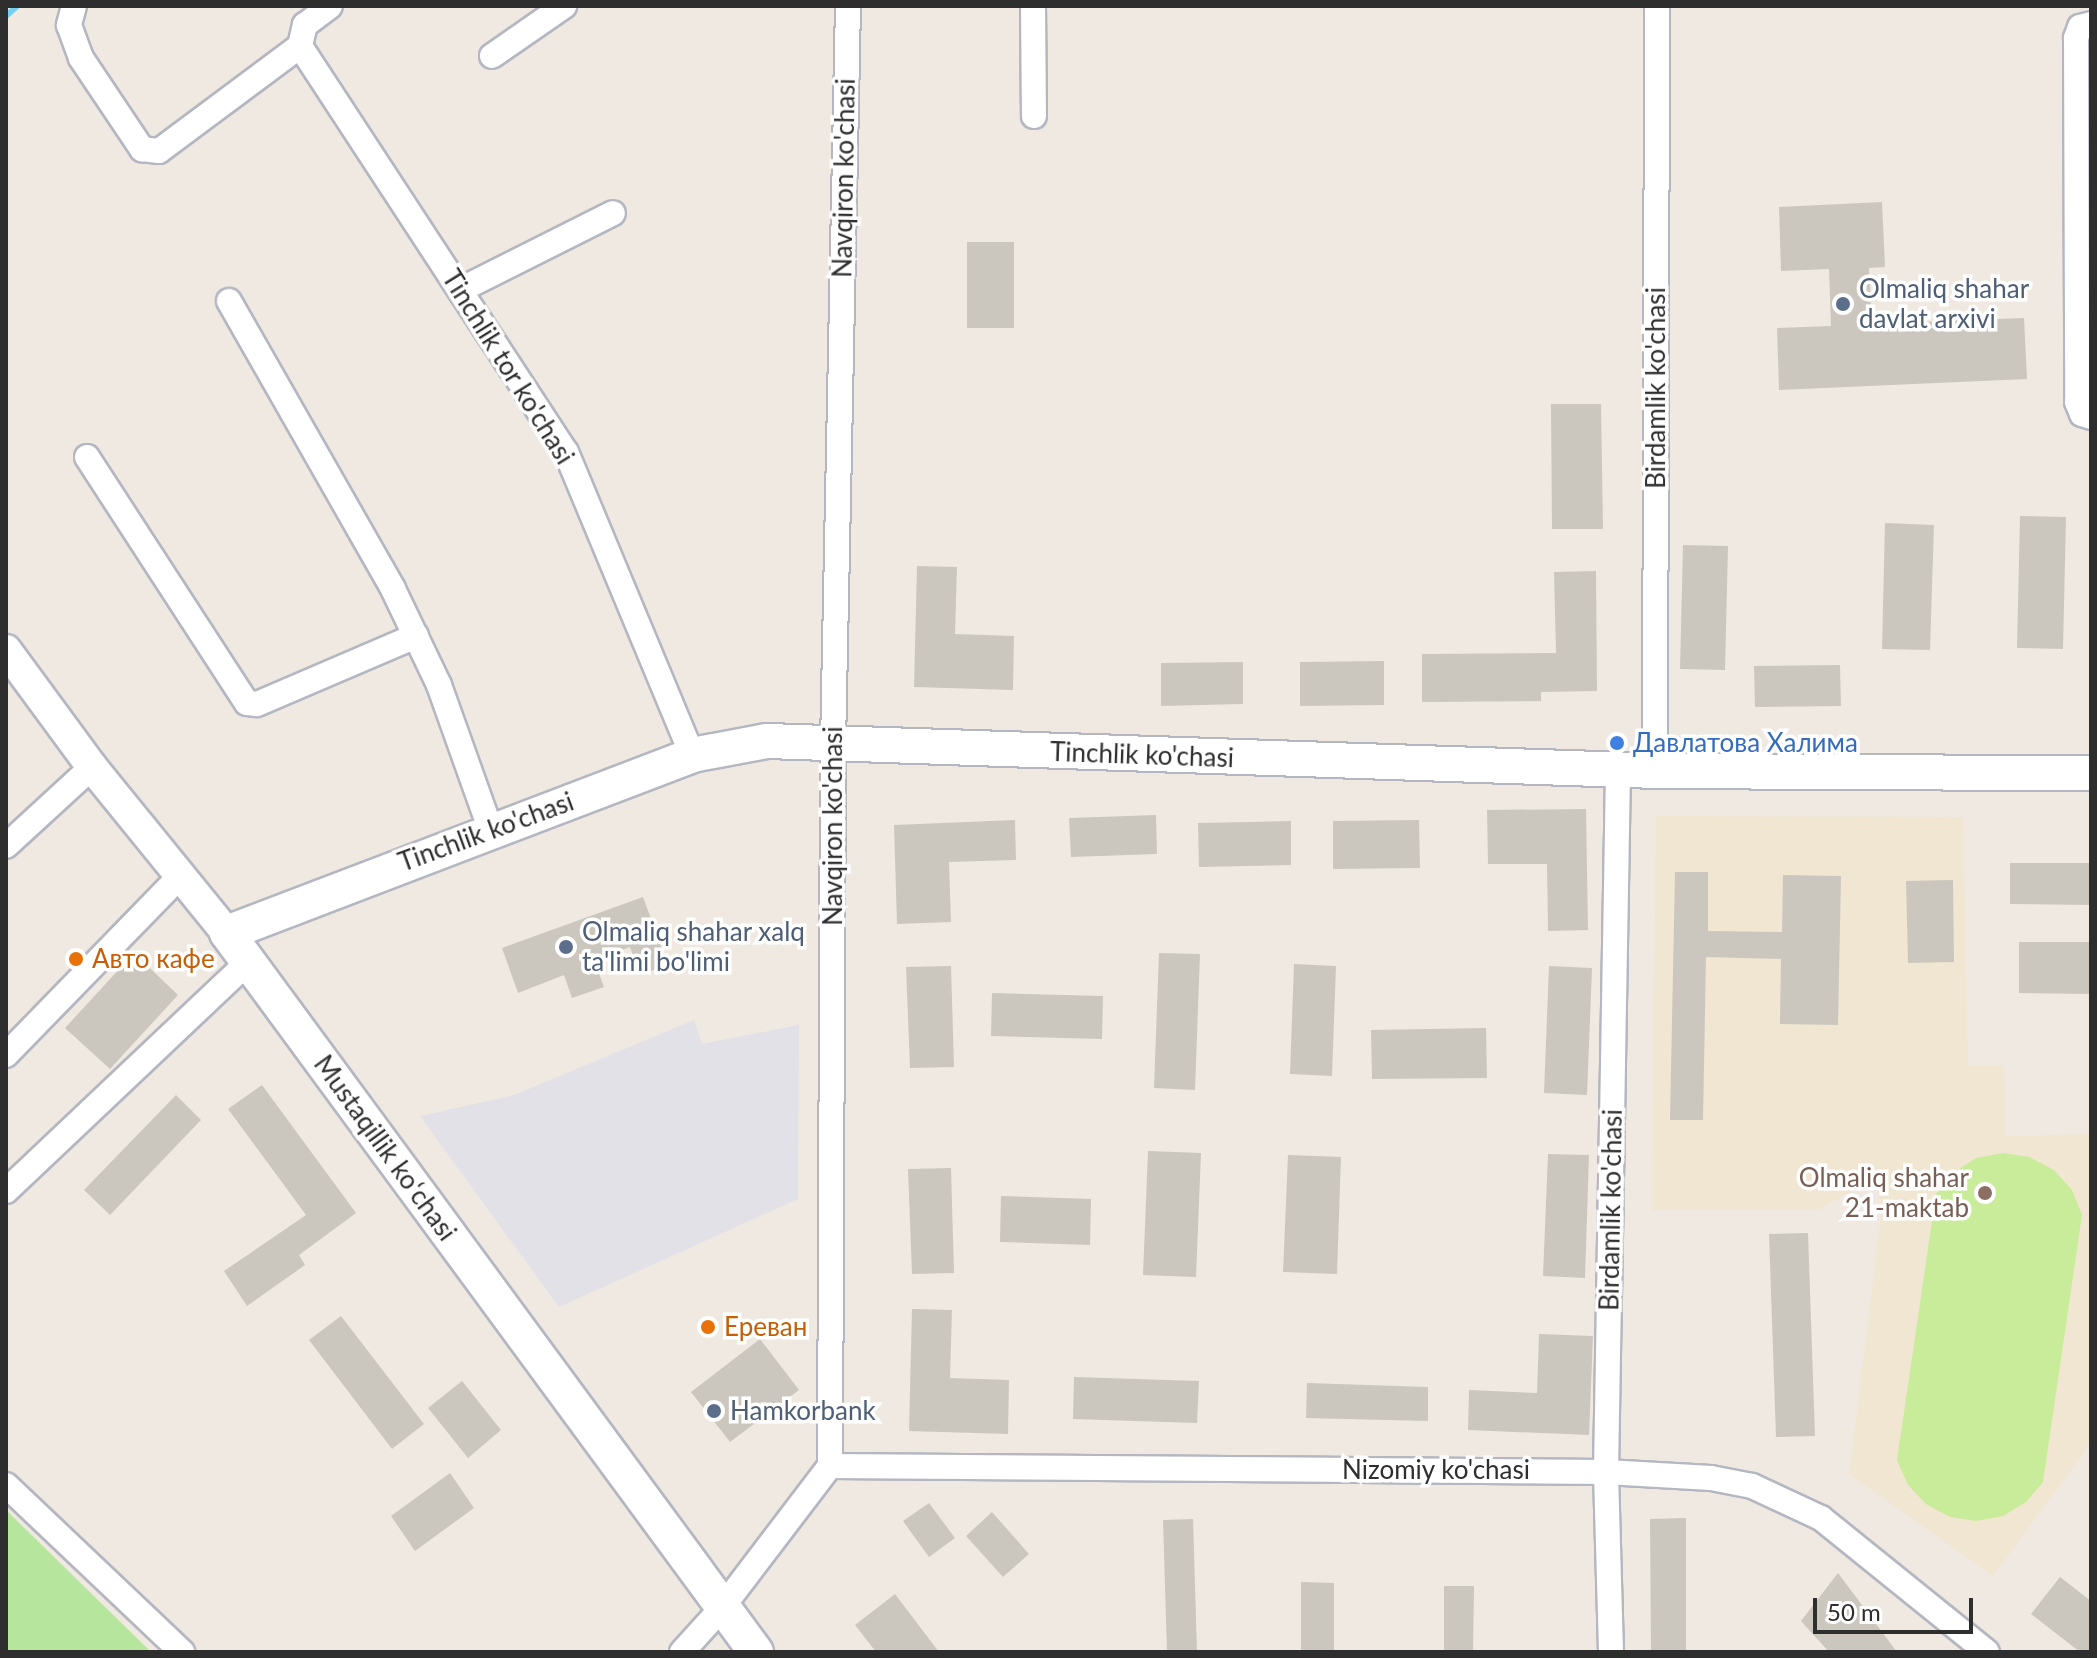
<!DOCTYPE html>
<html>
<head>
<meta charset="utf-8">
<style>
	body { margin:0 }
	#map { position:relative; width:2097px; height:1658px; overflow:hidden; background:#efe9e1; font-family:Lato,sans-serif }
	div>[style] { position:absolute }
	.industrial>* { inset:0; background:#e3e1e8 }
	.education>* { inset:0; background:#f0e6d1 }
	.green>* { inset:0; background:#b6e59e }
	.pitch>* { inset:0; background:#c9ec9a }
	.stream>* { height:6px; margin:-3px; padding:0 3px; transform-origin:3px; border-radius:3px; background:#75cff0 }
	.building>* { inset:0; background:#cbc7bf }
	.roads { filter:drop-shadow(2px 0 #b4b7c1) drop-shadow(-2px 0 #b4b7c1) drop-shadow(0 2px #b4b7c1) drop-shadow(0 -2px #b4b7c1) }
	.minor>* { height:24px; margin:-12px; padding:0 12px; transform-origin:12px; border-radius:12px; background:#fff }
	.tertiary>* { height:30px; margin:-15px; padding:0 15px; transform-origin:15px; border-radius:15px; background:#fff }
	.secondary>* { height:34px; margin:-17px; padding:0 17px; transform-origin:17px; border-radius:17px; background:#fff }
	.dots>* { width:22px; height:22px; translate:-50% -50%; box-sizing:border-box; border:4px solid #fff; border-radius:50% }
	span { translate:-50% -50%; white-space:nowrap; text-align:center; line-height:1.15; -webkit-text-stroke:7px #fff; paint-order:stroke }
	.street-label { font-size:26px; color:#2e2e2e }
	.service-label { font-size:26px; color:#4e5e75 }
	.left { translate:0 -50%; text-align:left }
	.shop-label { font-size:26px; color:#366cbe }
	.food-label { font-size:26px; color:#c56008 }
	.education-label { font-size:26px; color:#785e54 }
	.right { translate:-100% -50%; text-align:right }
	.frame { position:absolute; inset:0; border:8px solid #2e2e2e; pointer-events:none }
	.scale { position:absolute; left:1813px; top:1598px; width:160px; height:36px; box-sizing:border-box; border:4px solid #2e2e2e; border-top:0; padding-left:10px; font-size:24px; line-height:28px; white-space:nowrap; color:#2e2e2e; -webkit-text-stroke:6px #fff; paint-order:stroke }
</style>
</head>
<body>
<div id="map">
	<div class="industrial">
		<div style="clip-path:polygon(694px 1020px,702px 1044px,799px 1025px,798px 1199px,559px 1307px,420px 1116px,514px 1095px)"></div>
	</div>
	<div class="education">
		<div style="clip-path:polygon(1656px 816px,1963px 817px,1968px 1066px,2004px 1065px,2006px 1136px,2091px 1134px,2091px 1443px,1993px 1576px,1849px 1474px,1882px 1208px,1874px 1179px,1817px 1210px,1652px 1210px)"></div>
	</div>
	<div class="green">
		<div style="clip-path:polygon(6px 1510px,151px 1652px,6px 1652px)"></div>
	</div>
	<div class="pitch">
		<div style="clip-path:polygon(2003px 1153px,2029px 1157px,2054px 1170px,2072px 1190px,2082px 1215px,2043px 1482px,2026px 1502px,2003px 1516px,1976px 1521px,1950px 1517px,1926px 1504px,1908px 1485px,1897px 1460px,1936px 1194px,1953px 1173px,1976px 1158px)"></div>
	</div>
	<div class="stream">
		<div style="left:6px;top:16px;width:15px;rotate:-42deg"></div>
	</div>
	<div class="building">
		<div style="clip-path:polygon(1882px 202px,1885px 267px,1869px 268px,1872px 324px,2024px 318px,2027px 379px,1779px 390px,1777px 328px,1831px 326px,1829px 269px,1781px 271px,1779px 207px)"></div>
		<div style="clip-path:polygon(967px 242px,1014px 242px,1014px 328px,967px 328px)"></div>
		<div style="clip-path:polygon(1551px 404px,1601px 404px,1603px 529px,1552px 529px)"></div>
		<div style="clip-path:polygon(2020px 516px,2066px 517px,2063px 649px,2017px 648px)"></div>
		<div style="clip-path:polygon(1885px 523px,1934px 525px,1930px 650px,1882px 649px)"></div>
		<div style="clip-path:polygon(1683px 545px,1728px 546px,1725px 670px,1680px 669px)"></div>
		<div style="clip-path:polygon(917px 566px,957px 567px,955px 634px,1014px 636px,1013px 690px,914px 687px)"></div>
		<div style="clip-path:polygon(1596px 571px,1597px 691px,1541px 692px,1541px 701px,1422px 702px,1422px 654px,1556px 653px,1554px 572px)"></div>
		<div style="clip-path:polygon(1384px 661px,1384px 705px,1300px 706px,1300px 662px)"></div>
		<div style="clip-path:polygon(1243px 662px,1243px 704px,1161px 706px,1161px 663px)"></div>
		<div style="clip-path:polygon(1840px 665px,1841px 706px,1755px 707px,1754px 666px)"></div>
		<div style="clip-path:polygon(1586px 809px,1588px 930px,1548px 931px,1547px 864px,1488px 864px,1487px 810px)"></div>
		<div style="clip-path:polygon(1156px 815px,1157px 854px,1071px 857px,1069px 818px)"></div>
		<div style="clip-path:polygon(1015px 820px,1016px 860px,949px 862px,951px 922px,897px 924px,894px 825px)"></div>
		<div style="clip-path:polygon(1419px 820px,1420px 868px,1333px 869px,1333px 821px)"></div>
		<div style="clip-path:polygon(1291px 821px,1291px 865px,1199px 867px,1198px 823px)"></div>
		<div style="clip-path:polygon(2010px 863px,2091px 863px,2091px 905px,2010px 904px)"></div>
		<div style="clip-path:polygon(1675px 872px,1708px 872px,1708px 931px,1782px 932px,1783px 875px,1841px 876px,1838px 1025px,1780px 1024px,1781px 959px,1706px 957px,1703px 1120px,1670px 1120px)"></div>
		<div style="clip-path:polygon(1953px 880px,1954px 962px,1908px 963px,1906px 881px)"></div>
		<div style="clip-path:polygon(643px 897px,668px 965px,640px 975px,630px 947px,594px 960px,604px 987px,572px 998px,564px 975px,518px 993px,502px 948px)"></div>
		<div style="clip-path:polygon(2019px 942px,2091px 942px,2091px 994px,2019px 993px)"></div>
		<div style="clip-path:polygon(134px 953px,178px 995px,110px 1069px,65px 1028px)"></div>
		<div style="clip-path:polygon(1159px 953px,1200px 954px,1195px 1090px,1154px 1088px)"></div>
		<div style="clip-path:polygon(1294px 964px,1336px 966px,1332px 1076px,1290px 1074px)"></div>
		<div style="clip-path:polygon(951px 966px,954px 1067px,910px 1068px,906px 967px)"></div>
		<div style="clip-path:polygon(1549px 966px,1592px 968px,1587px 1095px,1544px 1093px)"></div>
		<div style="clip-path:polygon(992px 993px,1103px 996px,1102px 1039px,991px 1036px)"></div>
		<div style="clip-path:polygon(1486px 1028px,1487px 1078px,1372px 1079px,1371px 1030px)"></div>
		<div style="clip-path:polygon(262px 1085px,356px 1213px,299px 1255px,305px 1265px,247px 1306px,224px 1271px,306px 1215px,228px 1109px)"></div>
		<div style="clip-path:polygon(176px 1095px,201px 1120px,110px 1215px,84px 1190px)"></div>
		<div style="clip-path:polygon(1148px 1151px,1201px 1153px,1196px 1277px,1143px 1275px)"></div>
		<div style="clip-path:polygon(1548px 1154px,1589px 1155px,1585px 1278px,1543px 1276px)"></div>
		<div style="clip-path:polygon(1288px 1155px,1341px 1157px,1337px 1274px,1283px 1272px)"></div>
		<div style="clip-path:polygon(951px 1168px,954px 1273px,912px 1274px,908px 1169px)"></div>
		<div style="clip-path:polygon(1001px 1196px,1091px 1199px,1090px 1245px,1000px 1242px)"></div>
		<div style="clip-path:polygon(1808px 1233px,1815px 1436px,1776px 1437px,1769px 1234px)"></div>
		<div style="clip-path:polygon(912px 1309px,952px 1310px,950px 1378px,1009px 1380px,1008px 1434px,909px 1431px)"></div>
		<div style="clip-path:polygon(341px 1316px,424px 1424px,392px 1449px,309px 1340px)"></div>
		<div style="clip-path:polygon(1539px 1334px,1593px 1336px,1589px 1435px,1468px 1430px,1469px 1390px,1537px 1393px)"></div>
		<div style="clip-path:polygon(760px 1339px,799px 1390px,730px 1442px,691px 1392px)"></div>
		<div style="clip-path:polygon(1074px 1377px,1199px 1381px,1197px 1423px,1073px 1419px)"></div>
		<div style="clip-path:polygon(462px 1381px,501px 1430px,468px 1458px,428px 1408px)"></div>
		<div style="clip-path:polygon(1307px 1383px,1428px 1387px,1428px 1421px,1306px 1418px)"></div>
		<div style="clip-path:polygon(450px 1473px,474px 1508px,415px 1551px,391px 1516px)"></div>
		<div style="clip-path:polygon(929px 1503px,955px 1538px,929px 1557px,903px 1521px)"></div>
		<div style="clip-path:polygon(992px 1512px,1029px 1554px,1003px 1577px,966px 1536px)"></div>
		<div style="clip-path:polygon(1686px 1518px,1686px 1652px,1651px 1652px,1650px 1519px)"></div>
		<div style="clip-path:polygon(1193px 1519px,1197px 1652px,1167px 1652px,1163px 1520px)"></div>
		<div style="clip-path:polygon(1838px 1573px,1897px 1652px,1829px 1652px,1801px 1621px)"></div>
		<div style="clip-path:polygon(2060px 1577px,2091px 1601px,2091px 1652px,2080px 1652px,2031px 1614px)"></div>
		<div style="clip-path:polygon(1301px 1582px,1334px 1583px,1334px 1652px,1301px 1652px)"></div>
		<div style="clip-path:polygon(1444px 1586px,1474px 1586px,1473px 1652px,1444px 1652px)"></div>
		<div style="clip-path:polygon(895px 1594px,939px 1652px,876px 1652px,855px 1625px)"></div>
	</div>
	<div class="roads">
		<div class="minor">
			<div style="left:74px;top:6px;width:20px;rotate:105deg"></div>
			<div style="left:69px;top:25px;width:35px;rotate:70deg"></div>
			<div style="left:81px;top:58px;width:110px;rotate:56.2deg"></div>
			<div style="left:142px;top:149px;width:17px;rotate:7deg"></div>
			<div style="left:159px;top:151px;width:176px;rotate:-36.7deg"></div>
			<div style="left:300px;top:46px;width:22px;rotate:-77deg"></div>
			<div style="left:305px;top:25px;width:31px;rotate:-37deg"></div>
			<div style="left:1033px;top:6px;width:110px;rotate:89.5deg"></div>
			<div style="left:2091px;top:24px;width:11px;rotate:165deg"></div>
			<div style="left:2080px;top:27px;width:12px;rotate:110deg"></div>
			<div style="left:2076px;top:38px;width:364px;rotate:89.8deg"></div>
			<div style="left:2077px;top:402px;width:13px;rotate:67deg"></div>
			<div style="left:2082px;top:414px;width:9px;rotate:18deg"></div>
			<div style="left:300px;top:46px;width:485px;rotate:56.8deg"></div>
			<div style="left:566px;top:452px;width:328px;rotate:67.4deg"></div>
			<div style="left:492px;top:56px;width:88px;rotate:-34.8deg"></div>
			<div style="left:460px;top:290px;width:171px;rotate:-26.7deg"></div>
			<div style="left:229px;top:301px;width:331px;rotate:60.3deg"></div>
			<div style="left:393px;top:589px;width:106px;rotate:64.4deg"></div>
			<div style="left:439px;top:685px;width:155px;rotate:70.4deg"></div>
			<div style="left:87px;top:457px;width:293px;rotate:57deg"></div>
			<div style="left:247px;top:703px;width:10px;rotate:6deg"></div>
			<div style="left:257px;top:704px;width:173px;rotate:-23.2deg"></div>
			<div style="left:1655px;top:771px;width:765px;rotate:-89.85deg"></div>
			<div style="left:6px;top:846px;width:117px;rotate:-42.6deg"></div>
			<div style="left:6px;top:1055px;width:250px;rotate:-45.8deg"></div>
			<div style="left:6px;top:1191px;width:335px;rotate:-43.4deg"></div>
			<div style="left:830px;top:1466px;width:776px;rotate:0.44deg"></div>
			<div style="left:1606px;top:1472px;width:105px;rotate:3.3deg"></div>
			<div style="left:1711px;top:1478px;width:42px;rotate:11deg"></div>
			<div style="left:1752px;top:1486px;width:76px;rotate:24.9deg"></div>
			<div style="left:1821px;top:1518px;width:213px;rotate:38.9deg"></div>
			<div style="left:6px;top:1485px;width:243px;rotate:43.5deg"></div>
			<div style="left:682px;top:1652px;width:58px;rotate:-47.8deg"></div>
			<div style="left:721px;top:1609px;width:180px;rotate:-52.7deg"></div>
			<div style="left:830px;top:1466px;width:721px;rotate:-89.76deg"></div>
			<div style="left:833px;top:745px;width:739px;rotate:-88.84deg"></div>
			<div style="left:1611px;top:1652px;width:180px;rotate:-91.6deg"></div>
			<div style="left:1606px;top:1472px;width:703px;rotate:-89.02deg"></div>
		</div>
		<div class="tertiary">
			<div style="left:6px;top:650px;width:145px;rotate:53.7deg"></div>
			<div style="left:92px;top:767px;width:214px;rotate:50.9deg"></div>
		</div>
		<div class="secondary">
			<div style="left:756px;top:1652px;width:893px;rotate:-126.34deg"></div>
			<div style="left:227px;top:933px;width:498px;rotate:-20.9deg"></div>
			<div style="left:692px;top:755px;width:76px;rotate:-10.6deg"></div>
			<div style="left:767px;top:741px;width:889px;rotate:1.93deg"></div>
			<div style="left:1655px;top:771px;width:436px;rotate:0.3deg"></div>
		</div>
	</div>
	<div class="dots">
		<div style="left:1843px;top:304px;background:#5c6f8a"></div>
		<div style="left:1617px;top:743px;background:#3f7fe0"></div>
		<div style="left:566px;top:947px;background:#5c6f8a"></div>
		<div style="left:76px;top:959px;background:#e8710a"></div>
		<div style="left:1985px;top:1193px;background:#8d6e63"></div>
		<div style="left:708px;top:1327px;background:#e8710a"></div>
		<div style="left:714px;top:1411px;background:#5c6f8a"></div>
	</div>
	<div class="street-label">
		<span style="left:844px;top:178px;rotate:-89deg">Navqiron ko'chasi</span>
		<span style="left:508px;top:367px;rotate:58deg">Tinchlik tor ko'chasi</span>
		<span style="left:1656px;top:388px;rotate:-90deg">Birdamlik ko'chasi</span>
		<span style="left:1142px;top:755px;rotate:2deg">Tinchlik ko'chasi</span>
		<span style="left:833px;top:826px;rotate:-90deg">Navqiron ko'chasi</span>
		<span style="left:486px;top:832px;rotate:-20deg">Tinchlik ko'chasi</span>
		<span style="left:385px;top:1148px;rotate:54deg">Mustaqillik koʻchasi</span>
		<span style="left:1611px;top:1210px;rotate:-89deg">Birdamlik ko'chasi</span>
		<span style="left:1436px;top:1470px">Nizomiy ko'chasi</span>
	</div>
	<div class="service-label">
		<span class="left" style="left:1859px;top:304px">Olmaliq shahar<br>davlat arxivi</span>
		<span class="left" style="left:582px;top:947px">Olmaliq shahar xalq<br>ta'limi bo'limi</span>
		<span class="left" style="left:730px;top:1411px">Hamkorbank</span>
	</div>
	<div class="shop-label">
		<span class="left" style="left:1633px;top:743px">Давлатова Халима</span>
	</div>
	<div class="food-label">
		<span class="left" style="left:92px;top:959px">Авто кафе</span>
		<span class="left" style="left:724px;top:1327px">Ереван</span>
	</div>
	<div class="education-label">
		<span class="right" style="left:1969px;top:1193px">Olmaliq shahar<br>21-maktab</span>
	</div>
	<div class="frame"></div>
	<div class="scale">50 m</div>
</div>
</body>
</html>
